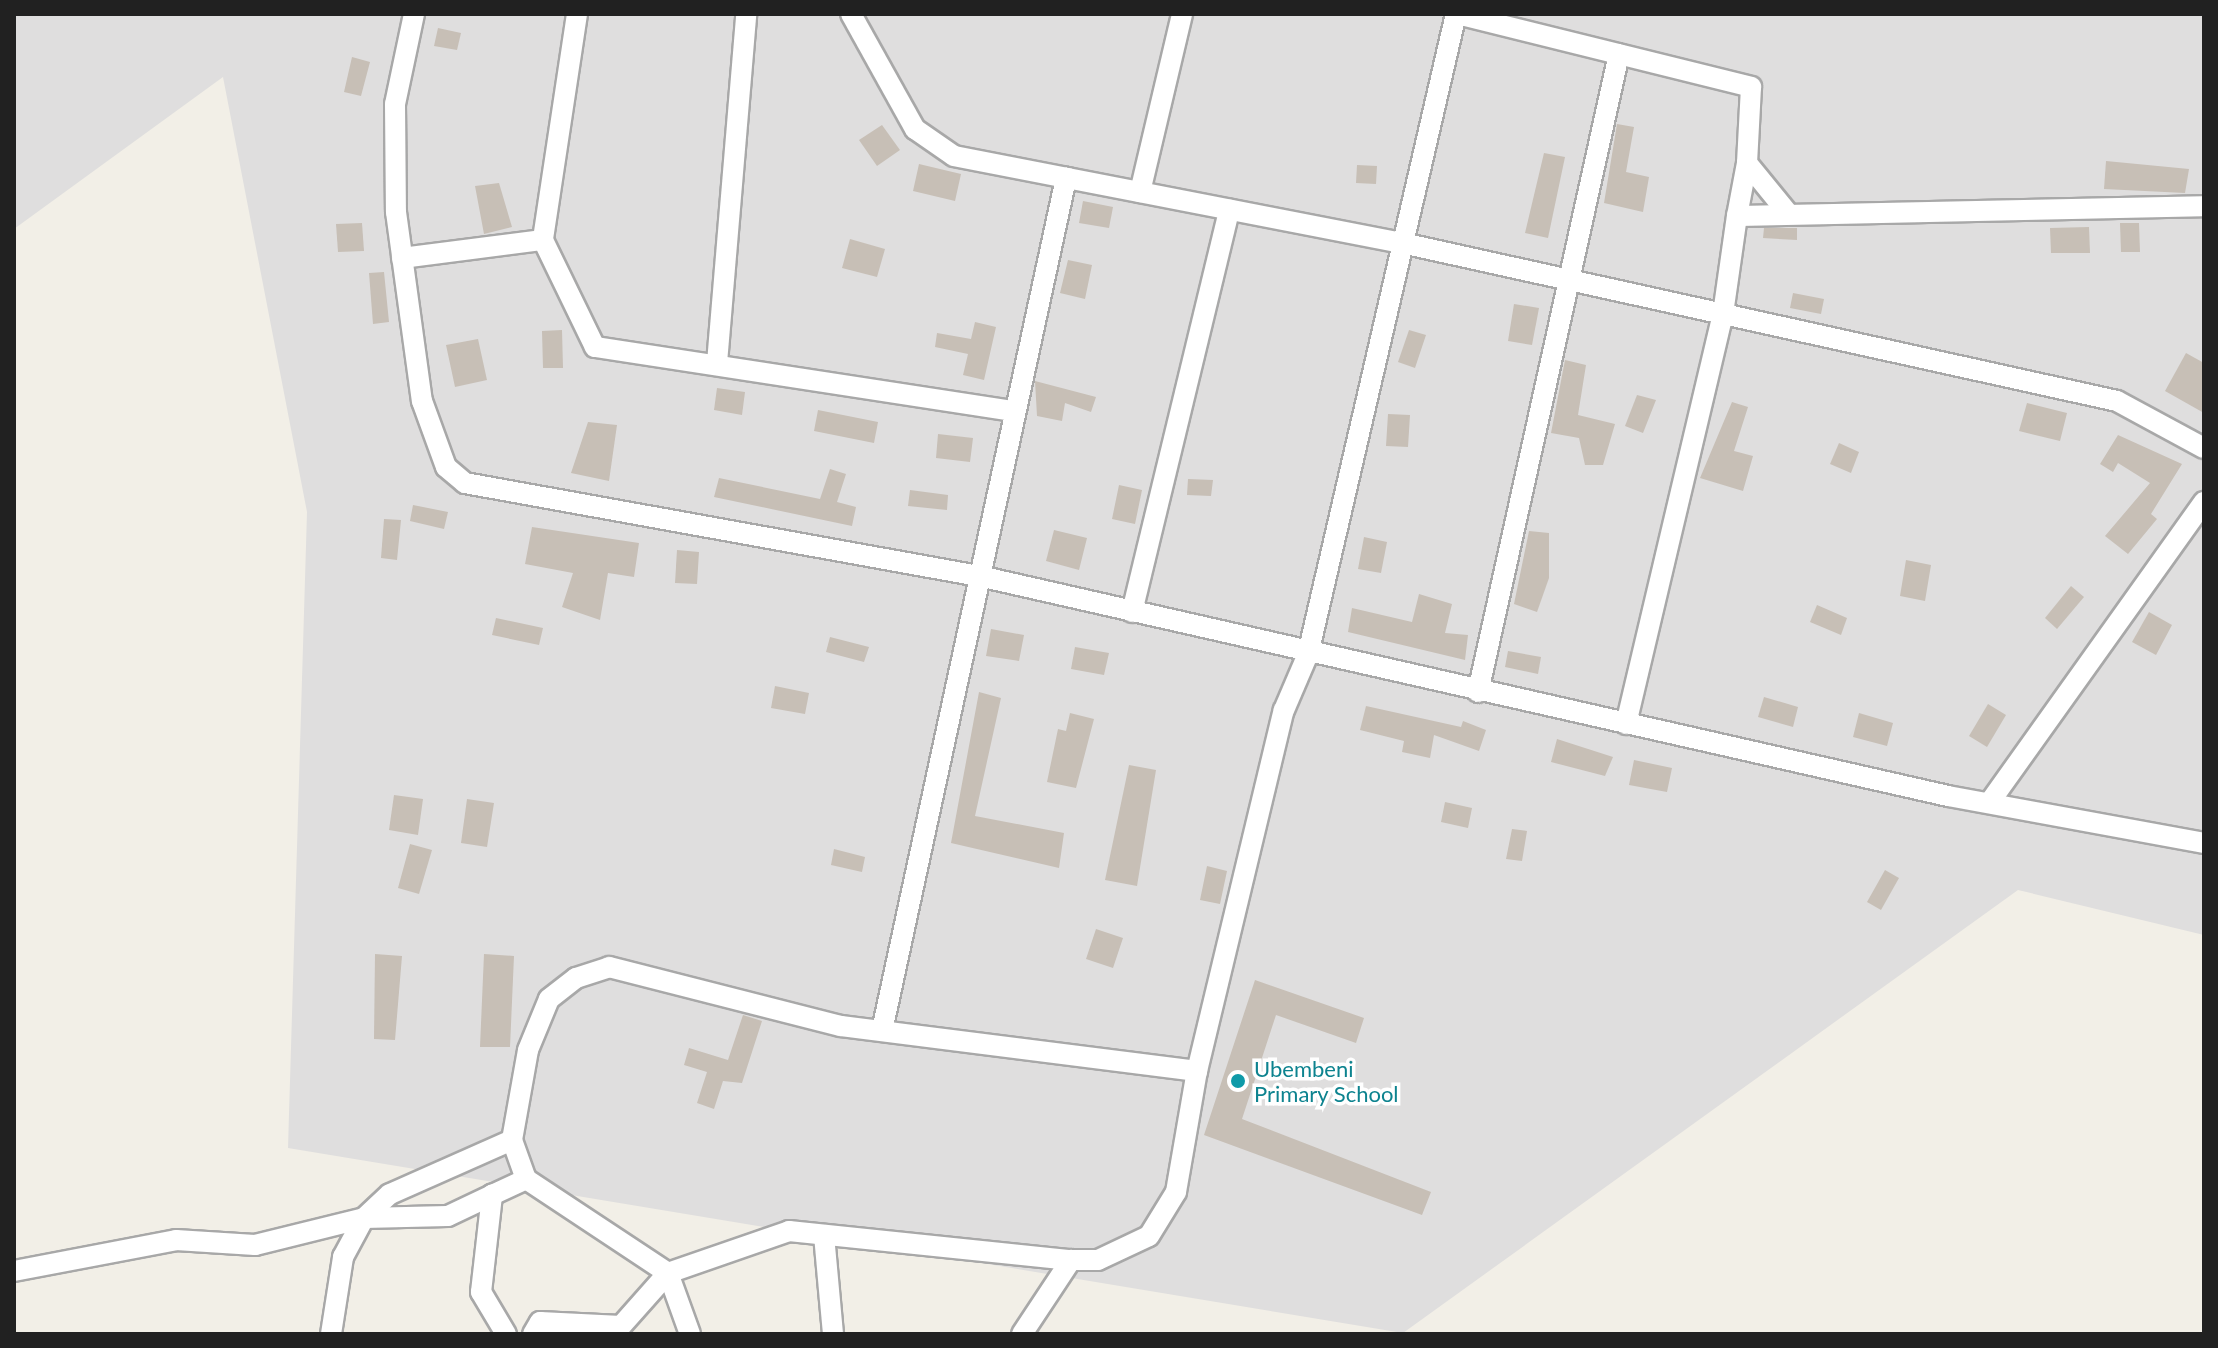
<!DOCTYPE html>
<html>
<head>
<meta charset="utf-8">
<style>
	body { margin:0 }
	#map { position:relative; width:2218px; height:1348px; overflow:hidden; background:#f2efe7; font-family:Lato,sans-serif }
	div>[style] { position:absolute }
	.residential>* { inset:0; background:#dfdede }
	.building>* { inset:0; background:#c7bfb6 }
	.roads { filter:drop-shadow(2px 0 #a8a8a8) drop-shadow(-2px 0 #a8a8a8) drop-shadow(0 2px #a8a8a8) drop-shadow(0 -2px #a8a8a8) }
	.street>* { height:20px; margin:-10px; padding:0 10px; transform-origin:10px; border-radius:10px; background:#fff }
	.dots>* { width:22px; height:22px; translate:-50% -50%; box-sizing:border-box; border:4px solid #fff; border-radius:50% }
	span { translate:-50% -50%; white-space:nowrap; text-align:center; line-height:1.15; -webkit-text-stroke:7px #fff; paint-order:stroke }
	.culture-label { font-size:22px; color:#0d838f }
	.left { translate:0 -50%; text-align:left }
	.frame { position:absolute; inset:0; border:16px solid #212121; pointer-events:none }
</style>
</head>
<body>
<div id="map">
	<div class="residential">
		<div style="clip-path:polygon(14px 14px,2204px 14px,2204px 935px,2018px 890px,1403px 1333px,288px 1148px,307px 512px,223px 77px,14px 229px)"></div>
	</div>
	<div class="building">
		<div style="clip-path:polygon(438px 28px,461px 33px,457px 50px,434px 46px)"></div>
		<div style="clip-path:polygon(352px 57px,370px 62px,361px 96px,344px 92px)"></div>
		<div style="clip-path:polygon(1617px 124px,1634px 127px,1626px 172px,1649px 177px,1643px 212px,1604px 203px)"></div>
		<div style="clip-path:polygon(882px 125px,900px 150px,877px 166px,859px 140px)"></div>
		<div style="clip-path:polygon(1544px 153px,1565px 157px,1548px 238px,1525px 233px)"></div>
		<div style="clip-path:polygon(2106px 161px,2189px 169px,2185px 193px,2104px 189px)"></div>
		<div style="clip-path:polygon(919px 164px,961px 174px,955px 201px,913px 191px)"></div>
		<div style="clip-path:polygon(1357px 165px,1377px 166px,1376px 184px,1356px 183px)"></div>
		<div style="clip-path:polygon(499px 183px,512px 227px,484px 234px,475px 186px)"></div>
		<div style="clip-path:polygon(1083px 201px,1113px 207px,1109px 228px,1079px 223px)"></div>
		<div style="clip-path:polygon(362px 223px,364px 251px,338px 252px,336px 224px)"></div>
		<div style="clip-path:polygon(2120px 223px,2139px 223px,2140px 252px,2121px 252px)"></div>
		<div style="clip-path:polygon(2089px 227px,2090px 253px,2051px 253px,2050px 228px)"></div>
		<div style="clip-path:polygon(1764px 228px,1797px 228px,1797px 240px,1763px 238px)"></div>
		<div style="clip-path:polygon(850px 239px,885px 249px,877px 277px,842px 268px)"></div>
		<div style="clip-path:polygon(1068px 260px,1092px 265px,1085px 299px,1060px 293px)"></div>
		<div style="clip-path:polygon(384px 272px,389px 322px,373px 324px,369px 273px)"></div>
		<div style="clip-path:polygon(1793px 293px,1824px 299px,1821px 314px,1790px 308px)"></div>
		<div style="clip-path:polygon(1514px 304px,1539px 308px,1532px 345px,1508px 341px)"></div>
		<div style="clip-path:polygon(975px 322px,996px 327px,984px 380px,963px 375px,968px 354px,935px 347px,937px 333px,971px 339px)"></div>
		<div style="clip-path:polygon(562px 330px,563px 368px,543px 368px,542px 331px)"></div>
		<div style="clip-path:polygon(1409px 330px,1426px 335px,1415px 368px,1398px 362px)"></div>
		<div style="clip-path:polygon(478px 339px,487px 380px,455px 387px,446px 345px)"></div>
		<div style="clip-path:polygon(2186px 353px,2204px 363px,2204px 413px,2165px 391px)"></div>
		<div style="clip-path:polygon(1565px 360px,1586px 365px,1578px 415px,1615px 424px,1603px 465px,1585px 465px,1579px 438px,1551px 433px)"></div>
		<div style="clip-path:polygon(1035px 381px,1096px 397px,1091px 412px,1065px 403px,1062px 421px,1037px 416px)"></div>
		<div style="clip-path:polygon(717px 388px,745px 392px,742px 415px,714px 410px)"></div>
		<div style="clip-path:polygon(1637px 395px,1656px 400px,1643px 433px,1625px 426px)"></div>
		<div style="clip-path:polygon(1732px 402px,1748px 407px,1734px 451px,1753px 456px,1743px 491px,1700px 478px)"></div>
		<div style="clip-path:polygon(2027px 403px,2067px 413px,2060px 441px,2019px 431px)"></div>
		<div style="clip-path:polygon(818px 410px,878px 422px,874px 443px,814px 431px)"></div>
		<div style="clip-path:polygon(1388px 414px,1410px 415px,1408px 447px,1386px 446px)"></div>
		<div style="clip-path:polygon(588px 422px,617px 425px,609px 481px,571px 473px)"></div>
		<div style="clip-path:polygon(938px 434px,973px 438px,970px 462px,936px 458px)"></div>
		<div style="clip-path:polygon(2118px 435px,2182px 464px,2151px 514px,2157px 519px,2128px 554px,2105px 536px,2150px 483px,2118px 463px,2113px 472px,2100px 464px)"></div>
		<div style="clip-path:polygon(1839px 443px,1859px 452px,1851px 473px,1830px 464px)"></div>
		<div style="clip-path:polygon(830px 469px,846px 474px,837px 502px,856px 507px,852px 526px,714px 497px,719px 478px,820px 499px)"></div>
		<div style="clip-path:polygon(1188px 479px,1213px 480px,1211px 496px,1187px 495px)"></div>
		<div style="clip-path:polygon(1119px 485px,1142px 490px,1135px 524px,1112px 519px)"></div>
		<div style="clip-path:polygon(910px 490px,948px 495px,947px 510px,908px 506px)"></div>
		<div style="clip-path:polygon(413px 505px,448px 512px,444px 529px,410px 521px)"></div>
		<div style="clip-path:polygon(384px 519px,401px 520px,397px 560px,381px 558px)"></div>
		<div style="clip-path:polygon(532px 527px,639px 543px,634px 577px,608px 573px,600px 620px,562px 607px,573px 573px,525px 564px)"></div>
		<div style="clip-path:polygon(1054px 530px,1087px 538px,1079px 570px,1046px 561px)"></div>
		<div style="clip-path:polygon(1529px 531px,1549px 533px,1549px 578px,1537px 612px,1514px 604px)"></div>
		<div style="clip-path:polygon(1364px 537px,1387px 542px,1381px 573px,1358px 569px)"></div>
		<div style="clip-path:polygon(677px 550px,699px 552px,697px 584px,675px 583px)"></div>
		<div style="clip-path:polygon(1906px 560px,1931px 565px,1925px 601px,1900px 596px)"></div>
		<div style="clip-path:polygon(2071px 586px,2084px 597px,2057px 629px,2045px 618px)"></div>
		<div style="clip-path:polygon(1419px 594px,1452px 604px,1445px 633px,1468px 635px,1465px 660px,1348px 632px,1352px 608px,1412px 622px)"></div>
		<div style="clip-path:polygon(1817px 605px,1847px 618px,1841px 635px,1810px 622px)"></div>
		<div style="clip-path:polygon(2149px 612px,2172px 625px,2156px 655px,2132px 642px)"></div>
		<div style="clip-path:polygon(496px 618px,543px 628px,539px 645px,492px 635px)"></div>
		<div style="clip-path:polygon(991px 629px,1024px 635px,1019px 661px,986px 656px)"></div>
		<div style="clip-path:polygon(830px 637px,869px 647px,864px 662px,826px 652px)"></div>
		<div style="clip-path:polygon(1075px 647px,1109px 653px,1104px 675px,1071px 669px)"></div>
		<div style="clip-path:polygon(1508px 651px,1541px 657px,1538px 674px,1505px 667px)"></div>
		<div style="clip-path:polygon(775px 686px,809px 693px,805px 714px,771px 708px)"></div>
		<div style="clip-path:polygon(979px 692px,1001px 698px,975px 816px,1064px 833px,1059px 868px,951px 843px)"></div>
		<div style="clip-path:polygon(1764px 697px,1798px 707px,1793px 727px,1758px 717px)"></div>
		<div style="clip-path:polygon(1988px 704px,2006px 715px,1987px 747px,1969px 736px)"></div>
		<div style="clip-path:polygon(1366px 706px,1461px 727px,1463px 721px,1486px 730px,1479px 751px,1434px 735px,1430px 758px,1402px 752px,1404px 741px,1360px 730px)"></div>
		<div style="clip-path:polygon(1070px 713px,1094px 719px,1076px 788px,1047px 782px,1058px 729px,1066px 731px)"></div>
		<div style="clip-path:polygon(1859px 713px,1893px 723px,1887px 746px,1853px 737px)"></div>
		<div style="clip-path:polygon(1557px 739px,1613px 757px,1605px 776px,1551px 762px)"></div>
		<div style="clip-path:polygon(1634px 760px,1672px 768px,1667px 792px,1629px 785px)"></div>
		<div style="clip-path:polygon(1129px 765px,1156px 770px,1137px 886px,1105px 880px)"></div>
		<div style="clip-path:polygon(394px 795px,423px 799px,418px 835px,389px 830px)"></div>
		<div style="clip-path:polygon(467px 799px,494px 803px,487px 847px,461px 843px)"></div>
		<div style="clip-path:polygon(1445px 802px,1472px 808px,1468px 828px,1441px 822px)"></div>
		<div style="clip-path:polygon(1512px 829px,1527px 831px,1522px 861px,1506px 859px)"></div>
		<div style="clip-path:polygon(410px 844px,432px 850px,419px 894px,398px 888px)"></div>
		<div style="clip-path:polygon(834px 849px,865px 857px,862px 872px,831px 865px)"></div>
		<div style="clip-path:polygon(1207px 866px,1227px 871px,1220px 904px,1200px 900px)"></div>
		<div style="clip-path:polygon(1885px 870px,1899px 878px,1881px 910px,1867px 902px)"></div>
		<div style="clip-path:polygon(1096px 929px,1123px 938px,1113px 968px,1086px 959px)"></div>
		<div style="clip-path:polygon(375px 954px,402px 956px,395px 1040px,374px 1039px)"></div>
		<div style="clip-path:polygon(484px 954px,514px 956px,510px 1047px,480px 1047px)"></div>
		<div style="clip-path:polygon(1255px 980px,1364px 1018px,1356px 1043px,1276px 1015px,1242px 1119px,1431px 1192px,1422px 1215px,1204px 1135px)"></div>
		<div style="clip-path:polygon(743px 1015px,762px 1021px,742px 1083px,723px 1081px,714px 1109px,697px 1103px,707px 1072px,684px 1065px,689px 1048px,728px 1060px)"></div>
	</div>
	<div class="roads">
		<div class="street">
			<div style="left:414px;top:14px;width:92px;rotate:101.9deg"></div>
			<div style="left:395px;top:104px;width:108px;rotate:89.5deg"></div>
			<div style="left:396px;top:212px;width:191px;rotate:82.2deg"></div>
			<div style="left:422px;top:401px;width:70px;rotate:70deg"></div>
			<div style="left:446px;top:467px;width:25px;rotate:40deg"></div>
			<div style="left:465px;top:483px;width:522px;rotate:10.26deg"></div>
			<div style="left:979px;top:576px;width:994px;rotate:12.79deg"></div>
			<div style="left:1948px;top:796px;width:260px;rotate:10.4deg"></div>
			<div style="left:577px;top:14px;width:229px;rotate:98.6deg"></div>
			<div style="left:543px;top:240px;width:119px;rotate:64.1deg"></div>
			<div style="left:595px;top:347px;width:425px;rotate:8.7deg"></div>
			<div style="left:851px;top:14px;width:132px;rotate:60.9deg"></div>
			<div style="left:915px;top:129px;width:47px;rotate:34.7deg"></div>
			<div style="left:954px;top:156px;width:456px;rotate:11deg"></div>
			<div style="left:1402px;top:243px;width:732px;rotate:12.46deg"></div>
			<div style="left:2117px;top:401px;width:99px;rotate:28.4deg"></div>
			<div style="left:1457px;top:14px;width:303px;rotate:13.9deg"></div>
			<div style="left:1751px;top:87px;width:76px;rotate:93deg"></div>
			<div style="left:1747px;top:163px;width:63px;rotate:50.8deg"></div>
			<div style="left:1140px;top:192px;width:183px;rotate:-76.7deg"></div>
			<div style="left:1737px;top:216px;width:54px;rotate:-79.3deg"></div>
			<div style="left:402px;top:258px;width:142px;rotate:-7.3deg"></div>
			<div style="left:717px;top:363px;width:350px;rotate:-85.2deg"></div>
			<div style="left:1132px;top:612px;width:414px;rotate:-76.4deg"></div>
			<div style="left:1478px;top:692px;width:653px;rotate:-77.54deg"></div>
			<div style="left:1626px;top:724px;width:421px;rotate:-76.7deg"></div>
			<div style="left:1723px;top:314px;width:99px;rotate:-81.9deg"></div>
			<div style="left:1737px;top:216px;width:467px;rotate:-1.2deg"></div>
			<div style="left:1992px;top:799px;width:365px;rotate:-54.5deg"></div>
			<div style="left:883px;top:1026px;width:868px;rotate:-77.82deg"></div>
			<div style="left:512px;top:1140px;width:41px;rotate:70.3deg"></div>
			<div style="left:526px;top:1179px;width:170px;rotate:33.5deg"></div>
			<div style="left:668px;top:1273px;width:71px;rotate:131.6deg"></div>
			<div style="left:621px;top:1326px;width:81px;rotate:-177.2deg"></div>
			<div style="left:540px;top:1322px;width:14px;rotate:120deg"></div>
			<div style="left:824px;top:1235px;width:99px;rotate:84.8deg"></div>
			<div style="left:14px;top:1271px;width:165px;rotate:-10.8deg"></div>
			<div style="left:176px;top:1240px;width:79px;rotate:3.6deg"></div>
			<div style="left:255px;top:1245px;width:112px;rotate:-13.9deg"></div>
			<div style="left:364px;top:1218px;width:84px;rotate:-1.4deg"></div>
			<div style="left:448px;top:1216px;width:49px;rotate:-25.5deg"></div>
			<div style="left:331px;top:1334px;width:78px;rotate:-81.1deg"></div>
			<div style="left:343px;top:1257px;width:44px;rotate:-61.7deg"></div>
			<div style="left:364px;top:1218px;width:35px;rotate:-43deg"></div>
			<div style="left:390px;top:1194px;width:133px;rotate:-23.9deg"></div>
			<div style="left:512px;top:1140px;width:91px;rotate:-79.9deg"></div>
			<div style="left:528px;top:1050px;width:55px;rotate:-67.6deg"></div>
			<div style="left:549px;top:999px;width:34px;rotate:-38deg"></div>
			<div style="left:576px;top:978px;width:35px;rotate:-18deg"></div>
			<div style="left:609px;top:967px;width:239px;rotate:14.3deg"></div>
			<div style="left:841px;top:1026px;width:359px;rotate:7.2deg"></div>
			<div style="left:506px;top:1334px;width:49px;rotate:-120.8deg"></div>
			<div style="left:481px;top:1292px;width:98px;rotate:-83.5deg"></div>
			<div style="left:492px;top:1195px;width:38px;rotate:-25deg"></div>
			<div style="left:690px;top:1334px;width:65px;rotate:-109.8deg"></div>
			<div style="left:668px;top:1273px;width:128px;rotate:-19.1deg"></div>
			<div style="left:789px;top:1231px;width:283px;rotate:5.9deg"></div>
			<div style="left:1022px;top:1334px;width:89px;rotate:-56.5deg"></div>
			<div style="left:1071px;top:1260px;width:27px"></div>
			<div style="left:1098px;top:1260px;width:56px;rotate:-25.2deg"></div>
			<div style="left:1149px;top:1236px;width:52px;rotate:-58.5deg"></div>
			<div style="left:1176px;top:1192px;width:123px;rotate:-80.2deg"></div>
			<div style="left:1197px;top:1071px;width:371px;rotate:-76.5deg"></div>
			<div style="left:1284px;top:710px;width:61px;rotate:-66.8deg"></div>
			<div style="left:1308px;top:654px;width:657px;rotate:-76.98deg"></div>
		</div>
	</div>
	<div class="dots">
		<div style="left:1238px;top:1081px;background:#0f9aa8"></div>
	</div>
	<div class="culture-label">
		<span class="left" style="left:1254px;top:1081px">Ubembeni<br>Primary School</span>
	</div>
	<div class="frame"></div>
</div>
</body>
</html>
